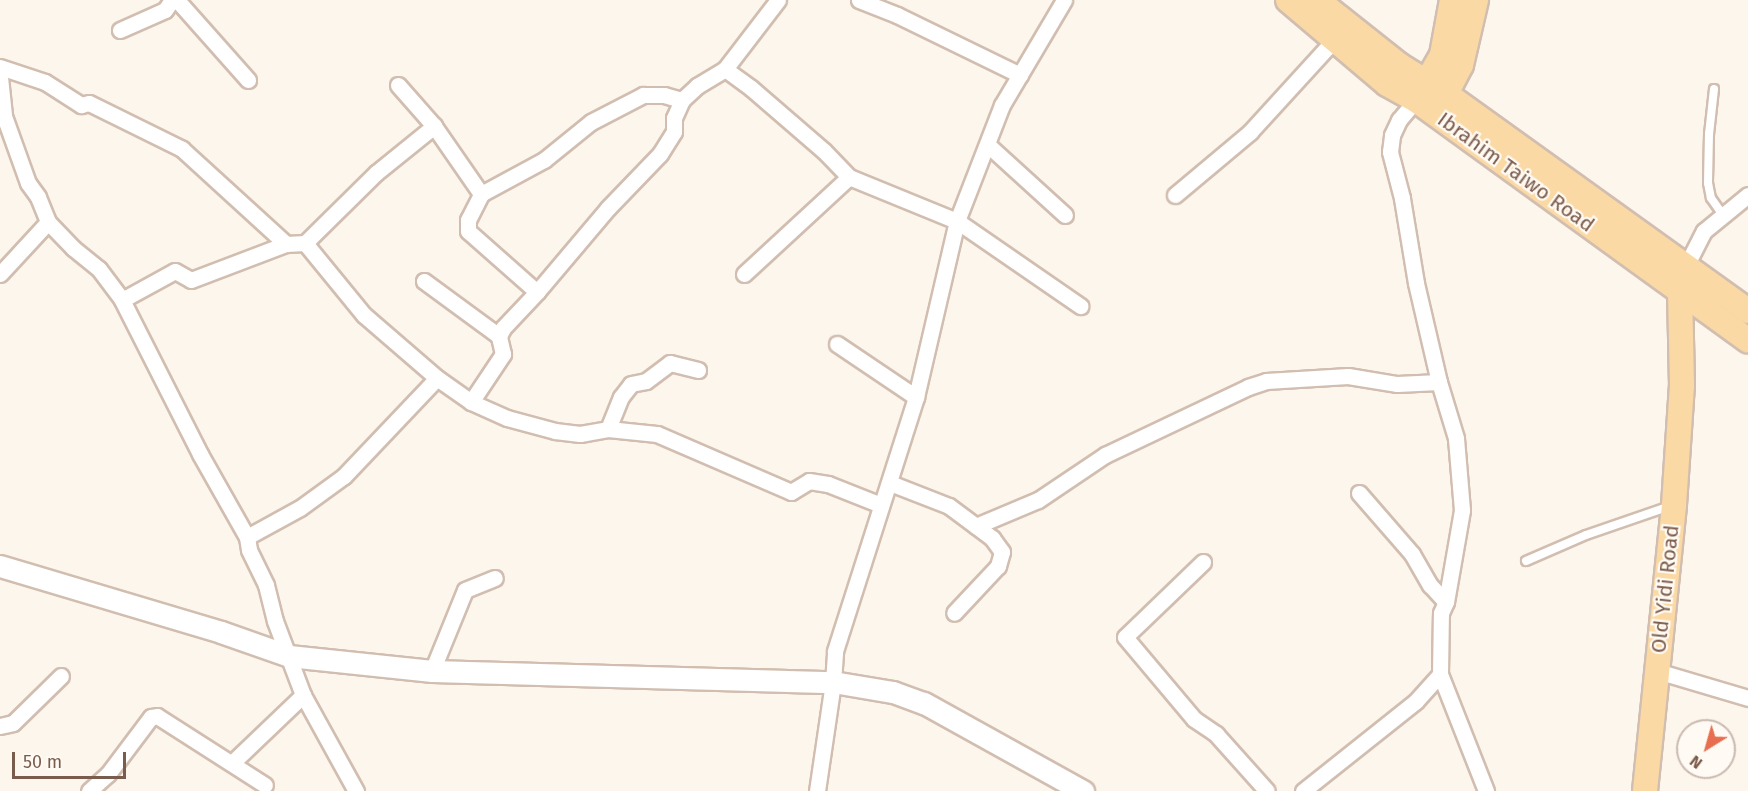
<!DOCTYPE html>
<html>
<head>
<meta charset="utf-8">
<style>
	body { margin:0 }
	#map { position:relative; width:1748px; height:791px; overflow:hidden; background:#fdf6ec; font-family:"Fira Sans",sans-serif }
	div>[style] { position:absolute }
	.roads { filter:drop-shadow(2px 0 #d1beb0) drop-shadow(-2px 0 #d1beb0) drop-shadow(0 2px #d1beb0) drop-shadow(0 -2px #d1beb0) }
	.lane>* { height:8px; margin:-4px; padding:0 4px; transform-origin:4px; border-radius:4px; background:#fff }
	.street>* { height:15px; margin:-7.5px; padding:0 7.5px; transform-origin:7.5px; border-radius:7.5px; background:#fff }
	.secondary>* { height:21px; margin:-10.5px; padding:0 10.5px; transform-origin:10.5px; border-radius:10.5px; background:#fff }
	.primary>* { height:24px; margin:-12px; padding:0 12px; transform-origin:12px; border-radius:12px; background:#fbd9a5 }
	span { translate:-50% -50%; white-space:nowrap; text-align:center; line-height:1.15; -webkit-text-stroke:4.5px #fffaf3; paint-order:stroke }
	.street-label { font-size:21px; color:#7a5c4d }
	.north { position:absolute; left:1676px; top:719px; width:60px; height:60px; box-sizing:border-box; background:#fffaf3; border:2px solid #cabbb1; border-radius:50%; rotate:217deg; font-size:16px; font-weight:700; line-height:24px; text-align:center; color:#7a5c4d }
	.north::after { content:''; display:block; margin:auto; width:21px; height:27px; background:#e76f51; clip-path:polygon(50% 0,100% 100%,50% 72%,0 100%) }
	.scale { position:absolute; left:12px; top:752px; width:114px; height:27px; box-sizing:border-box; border:3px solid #7a5c4d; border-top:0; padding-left:8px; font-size:18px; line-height:21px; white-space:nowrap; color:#7a5c4d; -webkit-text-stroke:4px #fffaf3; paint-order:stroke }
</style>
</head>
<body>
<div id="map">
	<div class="roads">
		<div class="lane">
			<div style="left:1714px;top:89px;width:45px;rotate:96.3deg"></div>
			<div style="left:1709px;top:134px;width:49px;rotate:91.2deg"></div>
			<div style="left:1708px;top:183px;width:15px;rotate:79deg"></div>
			<div style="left:1711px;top:198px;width:19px;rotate:55deg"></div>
			<div style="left:1526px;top:561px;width:65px;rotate:-23.4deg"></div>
			<div style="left:1586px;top:535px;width:89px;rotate:-19deg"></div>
		</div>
		<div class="street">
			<div style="left:177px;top:0;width:107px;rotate:48.4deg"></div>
			<div style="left:859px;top:0;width:41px;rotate:21.5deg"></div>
			<div style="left:897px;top:15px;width:137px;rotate:26deg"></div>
			<div style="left:120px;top:30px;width:49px;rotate:-24deg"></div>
			<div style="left:165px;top:10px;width:12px;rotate:-55deg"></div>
			<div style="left:0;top:67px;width:47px;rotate:18.4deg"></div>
			<div style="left:45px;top:82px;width:43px;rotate:32.6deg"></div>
			<div style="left:81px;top:105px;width:8px;rotate:-14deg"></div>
			<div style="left:89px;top:103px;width:104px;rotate:26.3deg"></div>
			<div style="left:182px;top:149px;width:141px;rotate:42.4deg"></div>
			<div style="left:725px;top:69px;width:32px;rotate:36deg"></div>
			<div style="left:751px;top:88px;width:96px;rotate:40.8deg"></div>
			<div style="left:824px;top:151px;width:36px;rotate:46deg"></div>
			<div style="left:849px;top:177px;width:117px;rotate:22.2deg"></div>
			<div style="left:957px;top:221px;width:150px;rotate:34.6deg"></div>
			<div style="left:0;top:77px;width:39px;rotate:84deg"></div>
			<div style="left:4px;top:116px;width:71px;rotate:70.3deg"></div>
			<div style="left:28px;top:183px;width:17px;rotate:54deg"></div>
			<div style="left:38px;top:197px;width:27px;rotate:68deg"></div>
			<div style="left:48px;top:222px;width:36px;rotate:46deg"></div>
			<div style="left:73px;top:248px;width:33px;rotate:39deg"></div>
			<div style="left:99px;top:269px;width:39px;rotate:53deg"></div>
			<div style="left:122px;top:300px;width:173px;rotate:63.1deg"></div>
			<div style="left:200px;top:454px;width:95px;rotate:60.5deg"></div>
			<div style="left:247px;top:537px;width:13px;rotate:81deg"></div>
			<div style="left:249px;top:550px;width:39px;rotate:64deg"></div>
			<div style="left:266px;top:585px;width:37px;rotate:76deg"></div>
			<div style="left:275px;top:621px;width:79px;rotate:69.3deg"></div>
			<div style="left:303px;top:695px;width:110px;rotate:61.1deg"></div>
			<div style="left:398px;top:85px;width:55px;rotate:48.7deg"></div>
			<div style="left:434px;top:126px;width:83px;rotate:55.3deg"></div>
			<div style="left:988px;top:145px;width:104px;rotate:42.3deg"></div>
			<div style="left:1175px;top:195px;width:98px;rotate:-40deg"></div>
			<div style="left:1250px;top:132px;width:125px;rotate:-47.6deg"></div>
			<div style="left:305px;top:243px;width:93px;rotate:50.7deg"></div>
			<div style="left:364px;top:315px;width:96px;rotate:40.8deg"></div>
			<div style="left:437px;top:378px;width:42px;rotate:35.2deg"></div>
			<div style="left:471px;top:402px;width:39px;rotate:24deg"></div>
			<div style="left:507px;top:418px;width:50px;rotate:15.2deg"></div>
			<div style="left:555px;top:431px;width:25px;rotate:7deg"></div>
			<div style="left:580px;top:434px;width:28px;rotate:-10deg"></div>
			<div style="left:608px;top:429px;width:49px;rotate:5.8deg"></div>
			<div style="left:657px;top:434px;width:146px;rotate:23.4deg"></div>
			<div style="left:791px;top:492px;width:21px;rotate:-31deg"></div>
			<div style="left:809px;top:481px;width:19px;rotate:9deg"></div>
			<div style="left:828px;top:484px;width:57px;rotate:21.6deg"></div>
			<div style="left:1686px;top:266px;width:39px;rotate:-63deg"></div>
			<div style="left:1704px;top:231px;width:57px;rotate:-39.3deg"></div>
			<div style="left:0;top:274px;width:71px;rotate:-47.3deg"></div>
			<div style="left:744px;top:274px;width:143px;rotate:-42.7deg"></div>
			<div style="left:424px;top:281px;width:93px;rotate:36.3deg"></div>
			<div style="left:537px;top:292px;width:92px;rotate:-138.5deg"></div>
			<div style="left:468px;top:231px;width:11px;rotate:-90deg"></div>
			<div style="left:468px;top:220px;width:29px;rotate:-63deg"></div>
			<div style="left:481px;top:194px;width:72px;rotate:-28.4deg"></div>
			<div style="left:544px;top:160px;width:60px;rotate:-39deg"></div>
			<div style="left:591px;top:122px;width:59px;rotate:-27.4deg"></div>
			<div style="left:643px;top:95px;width:21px"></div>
			<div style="left:664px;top:95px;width:19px;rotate:16deg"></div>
			<div style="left:122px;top:300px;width:60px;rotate:-28.7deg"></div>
			<div style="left:175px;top:271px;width:18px;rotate:29deg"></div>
			<div style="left:191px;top:280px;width:102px;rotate:-20.8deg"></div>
			<div style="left:286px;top:244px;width:19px;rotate:-3deg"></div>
			<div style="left:305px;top:243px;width:100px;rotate:-44.6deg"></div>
			<div style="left:376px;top:173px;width:75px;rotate:-39deg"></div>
			<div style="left:837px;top:344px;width:95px;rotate:33.9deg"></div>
			<div style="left:471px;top:402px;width:58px;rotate:-56.3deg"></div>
			<div style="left:503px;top:354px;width:18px;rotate:-103deg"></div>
			<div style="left:499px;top:336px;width:9px;rotate:-63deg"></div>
			<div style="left:503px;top:328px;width:50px;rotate:-46.6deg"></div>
			<div style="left:537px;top:292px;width:110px;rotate:-49.8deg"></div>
			<div style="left:608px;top:208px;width:75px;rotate:-46.1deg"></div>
			<div style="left:660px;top:154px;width:26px;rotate:-58deg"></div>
			<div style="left:674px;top:132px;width:14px;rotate:-90deg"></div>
			<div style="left:674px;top:118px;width:20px;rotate:-66deg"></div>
			<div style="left:682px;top:100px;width:21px;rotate:-43deg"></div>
			<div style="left:697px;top:86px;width:33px;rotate:-31deg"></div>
			<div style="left:725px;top:69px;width:87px;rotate:-52.5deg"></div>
			<div style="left:608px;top:429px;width:35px;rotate:-68deg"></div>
			<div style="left:621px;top:397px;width:16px;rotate:-52deg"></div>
			<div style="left:631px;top:384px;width:15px;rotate:-11deg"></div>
			<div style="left:646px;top:381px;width:30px;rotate:-37deg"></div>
			<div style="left:670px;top:363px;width:29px;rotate:14deg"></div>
			<div style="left:890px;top:483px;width:63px;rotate:21.3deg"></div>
			<div style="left:949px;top:506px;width:54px;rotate:36.7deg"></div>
			<div style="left:992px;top:538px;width:17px;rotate:54deg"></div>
			<div style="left:1002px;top:552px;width:15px;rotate:106deg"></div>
			<div style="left:998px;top:566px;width:64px;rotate:133.1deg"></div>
			<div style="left:1359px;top:493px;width:81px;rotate:49deg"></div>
			<div style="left:1412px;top:554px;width:36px;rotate:60deg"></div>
			<div style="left:1430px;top:585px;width:23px;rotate:47deg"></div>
			<div style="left:976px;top:526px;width:67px;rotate:-22.8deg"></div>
			<div style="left:1038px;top:500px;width:81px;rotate:-33.9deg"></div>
			<div style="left:1105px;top:455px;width:158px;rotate:-25.4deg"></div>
			<div style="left:1248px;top:387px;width:19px;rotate:-18deg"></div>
			<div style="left:1266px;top:381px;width:82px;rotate:-3.5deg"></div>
			<div style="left:1348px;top:376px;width:50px;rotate:9.3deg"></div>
			<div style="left:1397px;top:384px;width:42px;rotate:-2.7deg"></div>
			<div style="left:247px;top:537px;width:60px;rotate:-28.7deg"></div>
			<div style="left:300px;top:508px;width:54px;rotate:-36deg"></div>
			<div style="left:344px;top:476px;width:135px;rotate:-46.5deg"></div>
			<div style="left:1203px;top:562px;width:108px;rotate:136.1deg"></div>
			<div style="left:1125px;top:637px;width:107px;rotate:49.9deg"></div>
			<div style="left:1194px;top:719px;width:27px;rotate:34deg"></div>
			<div style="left:1216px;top:734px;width:76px;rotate:48.2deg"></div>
			<div style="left:432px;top:671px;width:87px;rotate:-67.8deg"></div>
			<div style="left:465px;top:590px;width:32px;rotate:-22deg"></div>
			<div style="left:1657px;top:671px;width:95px;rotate:16.5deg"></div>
			<div style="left:1440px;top:674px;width:126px;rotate:68.5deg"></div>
			<div style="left:0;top:726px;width:13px;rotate:-13deg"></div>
			<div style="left:13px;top:723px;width:67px;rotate:-44.4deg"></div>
			<div style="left:233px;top:762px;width:97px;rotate:-43.7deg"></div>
			<div style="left:89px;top:791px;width:25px;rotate:-42deg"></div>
			<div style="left:108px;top:774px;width:71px;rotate:-53deg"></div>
			<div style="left:151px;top:717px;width:6px;rotate:-9deg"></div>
			<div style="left:157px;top:716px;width:128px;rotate:32.6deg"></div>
			<div style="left:817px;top:791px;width:110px;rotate:-81.6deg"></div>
			<div style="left:833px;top:682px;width:31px;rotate:-86deg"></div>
			<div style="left:835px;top:651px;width:267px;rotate:-72.3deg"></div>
			<div style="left:916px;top:397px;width:181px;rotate:-76.9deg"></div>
			<div style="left:957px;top:221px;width:124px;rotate:-68.8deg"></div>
			<div style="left:1002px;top:105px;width:122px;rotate:-59.4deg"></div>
			<div style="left:1303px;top:791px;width:144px;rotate:-38.5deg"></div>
			<div style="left:1416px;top:701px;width:36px;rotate:-48deg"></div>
			<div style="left:1440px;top:674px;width:61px;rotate:-89.1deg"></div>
			<div style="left:1441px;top:613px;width:12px;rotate:-66deg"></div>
			<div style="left:1446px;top:602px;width:93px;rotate:-80.1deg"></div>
			<div style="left:1462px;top:510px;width:72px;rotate:-94.8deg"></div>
			<div style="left:1456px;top:438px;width:59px;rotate:-106.9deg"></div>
			<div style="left:1439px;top:382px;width:102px;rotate:-103.1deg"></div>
			<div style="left:1416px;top:283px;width:86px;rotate:-99.4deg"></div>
			<div style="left:1402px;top:198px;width:48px;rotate:-104.6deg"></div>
			<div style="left:1390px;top:152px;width:17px;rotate:-83deg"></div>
			<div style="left:1392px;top:135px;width:17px;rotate:-65deg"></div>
			<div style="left:1399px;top:120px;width:26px;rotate:-50deg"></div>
		</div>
		<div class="secondary">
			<div style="left:0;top:566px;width:231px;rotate:16.6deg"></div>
			<div style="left:221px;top:632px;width:72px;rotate:19.4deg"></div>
			<div style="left:289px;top:656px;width:144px;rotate:6deg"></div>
			<div style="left:432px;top:671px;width:401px;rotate:1.6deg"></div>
			<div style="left:833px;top:682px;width:61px;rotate:9.5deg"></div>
			<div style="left:893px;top:692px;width:33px;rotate:20deg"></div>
			<div style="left:924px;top:703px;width:182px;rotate:29deg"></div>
		</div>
		<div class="primary">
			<div style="left:1288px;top:0;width:130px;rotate:40.3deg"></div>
			<div style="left:1387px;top:84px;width:33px;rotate:29deg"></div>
			<div style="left:1416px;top:100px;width:410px;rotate:35.9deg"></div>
			<div style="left:1317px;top:0;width:105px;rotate:38.4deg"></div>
			<div style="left:1399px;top:65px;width:55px;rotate:31.7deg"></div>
			<div style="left:1446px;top:94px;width:372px;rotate:35.7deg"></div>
			<div style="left:1419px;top:95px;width:46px;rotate:-60.1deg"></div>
			<div style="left:1442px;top:55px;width:56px;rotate:-79.7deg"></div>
			<div style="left:1439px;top:107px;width:47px;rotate:-62.4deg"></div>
			<div style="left:1461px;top:65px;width:67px;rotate:-77deg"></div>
			<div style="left:1645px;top:791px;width:287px;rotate:-84.2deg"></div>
			<div style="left:1674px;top:505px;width:119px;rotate:-86.2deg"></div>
			<div style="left:1682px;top:386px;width:94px;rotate:-91.2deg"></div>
			<div style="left:1680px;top:292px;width:10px;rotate:-79deg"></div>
		</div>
	</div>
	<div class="street-label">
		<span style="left:1516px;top:172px;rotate:36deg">Ibrahim Taiwo Road</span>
		<span style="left:1665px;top:589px;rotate:-84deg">Old Yidi Road</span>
	</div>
	<div class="north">N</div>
	<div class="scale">50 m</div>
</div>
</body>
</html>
